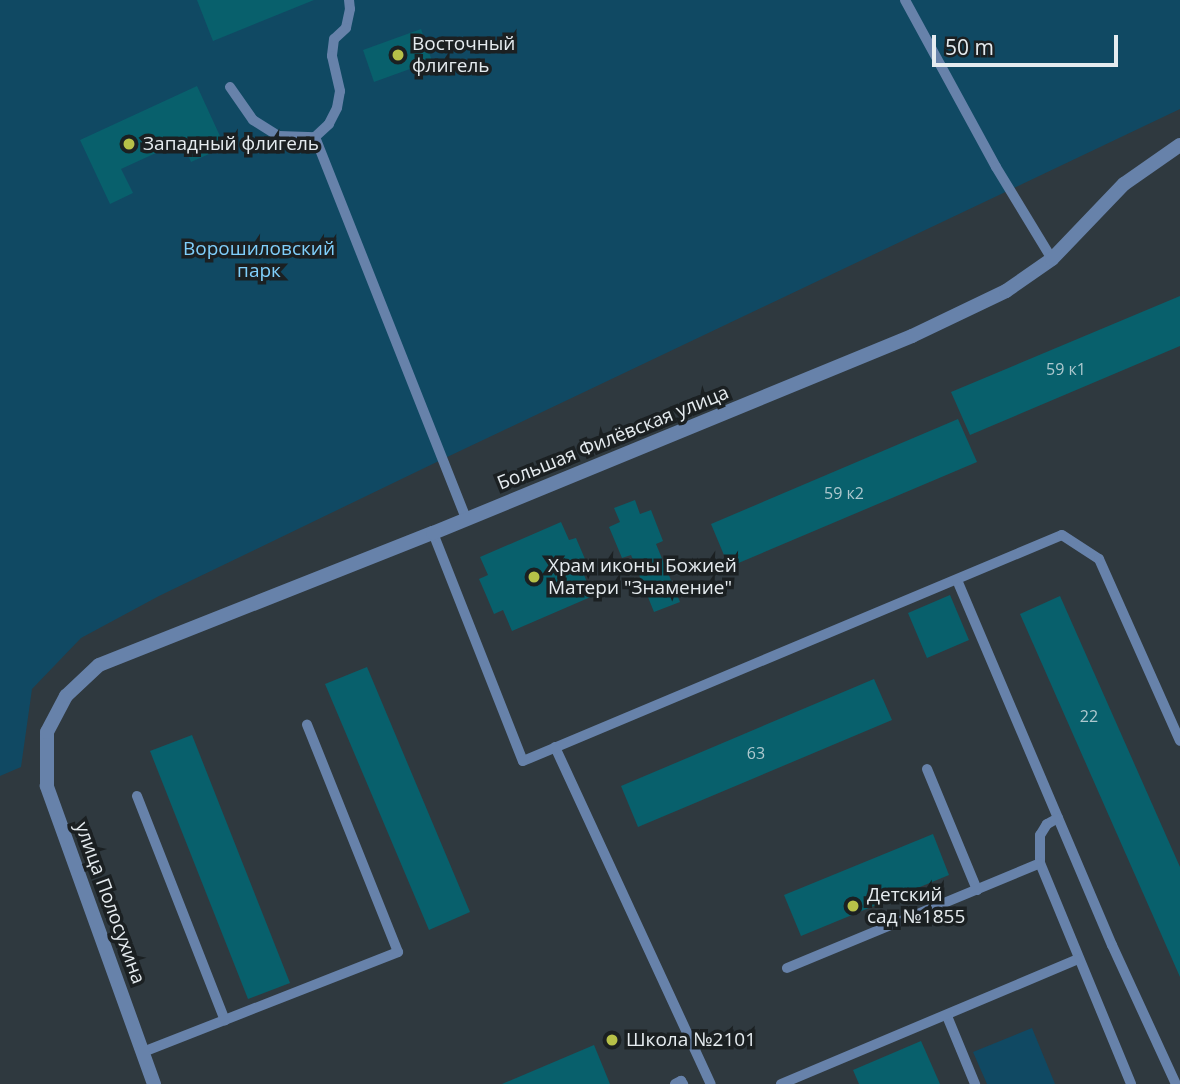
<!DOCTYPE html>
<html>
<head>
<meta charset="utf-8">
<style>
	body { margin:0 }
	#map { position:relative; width:1180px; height:1084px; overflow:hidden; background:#2f393f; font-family:"Open Sans",sans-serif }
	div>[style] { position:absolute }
	.green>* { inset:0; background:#104963 }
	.building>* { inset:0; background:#08606c }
	.service>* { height:10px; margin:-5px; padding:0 5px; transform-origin:5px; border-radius:5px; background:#6782aa }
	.tertiary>* { height:14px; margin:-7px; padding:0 7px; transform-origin:7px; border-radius:7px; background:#6782aa }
	.dots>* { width:19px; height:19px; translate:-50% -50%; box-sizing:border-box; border:4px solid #1b2022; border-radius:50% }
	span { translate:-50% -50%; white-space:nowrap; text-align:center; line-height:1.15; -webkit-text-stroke:7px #1b2022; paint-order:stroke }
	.number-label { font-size:16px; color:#aec8ce }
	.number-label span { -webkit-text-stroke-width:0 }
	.poi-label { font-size:19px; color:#e5ebef }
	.left { translate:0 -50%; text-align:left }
	.park-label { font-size:19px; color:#80cffb }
	.street-label { font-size:19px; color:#e5ebef }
	.scale { position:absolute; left:932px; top:35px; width:186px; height:32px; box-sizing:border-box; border:4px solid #e5ebef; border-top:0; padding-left:9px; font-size:21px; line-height:24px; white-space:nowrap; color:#e5ebef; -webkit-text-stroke:5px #1b2022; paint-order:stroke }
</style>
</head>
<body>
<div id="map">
	<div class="green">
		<div style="clip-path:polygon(0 0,1180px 0,1180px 109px,443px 459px,159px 596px,81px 638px,32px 689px,21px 767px,0 776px)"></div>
		<div style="clip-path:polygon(1032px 1028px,1055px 1084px,987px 1084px,973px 1052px)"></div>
	</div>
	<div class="building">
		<div style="clip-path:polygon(197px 0,314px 0,213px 41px)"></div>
		<div style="clip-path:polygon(421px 29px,432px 61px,374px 82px,363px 50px)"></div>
		<div style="clip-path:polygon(197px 86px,225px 147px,191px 162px,182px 141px,121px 169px,133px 193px,110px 204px,80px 140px)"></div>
		<div style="clip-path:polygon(1180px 296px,1180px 346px,970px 435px,951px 392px)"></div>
		<div style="clip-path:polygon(958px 419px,977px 462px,729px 567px,711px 524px)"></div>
		<div style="clip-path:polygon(635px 500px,640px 514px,651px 510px,663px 541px,656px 544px,680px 602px,654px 612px,631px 555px,622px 558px,609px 527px,620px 522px,614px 508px)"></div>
		<div style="clip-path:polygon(561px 522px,569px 540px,576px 538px,591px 573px,584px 575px,593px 596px,512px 631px,503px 610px,494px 614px,486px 595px,479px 579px,488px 575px,480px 557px)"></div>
		<div style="clip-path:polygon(950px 595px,969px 640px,927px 658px,908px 613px)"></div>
		<div style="clip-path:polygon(1060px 596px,1180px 867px,1180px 977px,1020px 614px)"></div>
		<div style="clip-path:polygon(367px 667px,470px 912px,429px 930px,325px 684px)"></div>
		<div style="clip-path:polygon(874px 679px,892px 720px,638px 827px,621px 786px)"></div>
		<div style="clip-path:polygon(192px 735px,290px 983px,248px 999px,150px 751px)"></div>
		<div style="clip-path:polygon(933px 834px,949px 875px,801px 936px,784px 895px)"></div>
		<div style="clip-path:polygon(921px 1041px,940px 1084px,859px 1084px,853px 1070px)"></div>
		<div style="clip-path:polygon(594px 1045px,610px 1084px,502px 1084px)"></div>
	</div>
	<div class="service">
		<div style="left:349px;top:0;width:9px;rotate:84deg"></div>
		<div style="left:350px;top:9px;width:19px;rotate:102deg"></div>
		<div style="left:346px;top:28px;width:16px;rotate:137deg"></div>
		<div style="left:334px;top:39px;width:17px;rotate:97deg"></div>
		<div style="left:332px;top:56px;width:36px;rotate:77deg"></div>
		<div style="left:340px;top:91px;width:17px;rotate:100deg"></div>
		<div style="left:337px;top:108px;width:18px;rotate:117deg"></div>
		<div style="left:329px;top:124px;width:19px;rotate:137deg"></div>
		<div style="left:315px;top:137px;width:411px;rotate:68.4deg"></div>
		<div style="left:905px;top:0;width:190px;rotate:61.4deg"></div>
		<div style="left:996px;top:167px;width:108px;rotate:58.7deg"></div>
		<div style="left:230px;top:87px;width:40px;rotate:55.1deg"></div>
		<div style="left:253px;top:120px;width:31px;rotate:32deg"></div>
		<div style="left:279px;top:136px;width:36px;rotate:2deg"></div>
		<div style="left:433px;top:533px;width:245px;rotate:68.5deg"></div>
		<div style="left:523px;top:761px;width:584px;rotate:-22.75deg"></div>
		<div style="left:1062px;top:535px;width:44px;rotate:33deg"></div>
		<div style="left:1099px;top:559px;width:199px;rotate:66deg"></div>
		<div style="left:957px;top:580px;width:397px;rotate:67deg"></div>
		<div style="left:1112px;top:945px;width:153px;rotate:65.3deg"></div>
		<div style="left:555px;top:747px;width:371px;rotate:65.2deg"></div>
		<div style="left:927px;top:769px;width:131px;rotate:67.5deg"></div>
		<div style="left:137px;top:796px;width:241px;rotate:68.6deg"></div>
		<div style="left:1058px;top:818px;width:13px;rotate:151deg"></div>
		<div style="left:1047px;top:824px;width:13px;rotate:122deg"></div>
		<div style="left:1040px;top:835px;width:28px;rotate:90deg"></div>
		<div style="left:1040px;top:863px;width:239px;rotate:67.6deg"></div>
		<div style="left:787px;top:968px;width:274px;rotate:-22.5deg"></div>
		<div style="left:947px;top:1016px;width:74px;rotate:67.6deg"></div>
		<div style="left:143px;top:1052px;width:274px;rotate:-21.4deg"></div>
		<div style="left:398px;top:952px;width:245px;rotate:-111.8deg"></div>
		<div style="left:675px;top:1084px;width:7px;rotate:-27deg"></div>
		<div style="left:681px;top:1081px;width:4px;rotate:56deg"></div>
		<div style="left:781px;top:1084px;width:322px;rotate:-22.8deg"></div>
	</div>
	<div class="tertiary">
		<div style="left:154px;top:1084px;width:317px;rotate:-109.8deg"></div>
		<div style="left:47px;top:786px;width:54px;rotate:-90deg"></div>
		<div style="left:47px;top:732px;width:41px;rotate:-62.2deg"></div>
		<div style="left:66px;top:696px;width:45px;rotate:-43.2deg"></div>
		<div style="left:99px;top:665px;width:359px;rotate:-21.6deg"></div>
		<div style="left:433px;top:533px;width:518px;rotate:-22.36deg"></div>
		<div style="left:912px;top:336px;width:104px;rotate:-25.6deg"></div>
		<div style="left:1006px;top:291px;width:56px;rotate:-34.8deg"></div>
		<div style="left:1052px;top:259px;width:104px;rotate:-46.2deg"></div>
		<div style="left:1124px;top:184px;width:68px;rotate:-34.9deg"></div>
	</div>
	<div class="dots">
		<div style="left:398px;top:55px;background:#b7c148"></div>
		<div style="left:129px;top:144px;background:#b7c148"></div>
		<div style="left:534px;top:577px;background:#b7c148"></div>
		<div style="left:853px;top:906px;background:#b7c148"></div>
		<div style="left:612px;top:1040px;background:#b7c148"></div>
	</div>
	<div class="number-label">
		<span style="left:1066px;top:369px">59 к1</span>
		<span style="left:844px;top:493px">59 к2</span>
		<span style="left:1089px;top:716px">22</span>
		<span style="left:756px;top:753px">63</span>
	</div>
	<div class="poi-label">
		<span class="left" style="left:412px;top:55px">Восточный<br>флигель</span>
		<span class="left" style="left:143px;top:144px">Западный флигель</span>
		<span class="left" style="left:548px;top:577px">Храм иконы Божией<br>Матери "Знамение"</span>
		<span class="left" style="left:867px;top:906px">Детский<br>сад №1855</span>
		<span class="left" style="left:626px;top:1040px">Школа №2101</span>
	</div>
	<div class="park-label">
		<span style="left:259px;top:260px">Ворошиловский<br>парк</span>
	</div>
	<div class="street-label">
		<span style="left:613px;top:438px;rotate:-22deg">Большая Филёвская улица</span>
		<span style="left:110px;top:903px;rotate:70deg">улица Полосухина</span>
	</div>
	<div class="scale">50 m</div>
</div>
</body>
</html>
